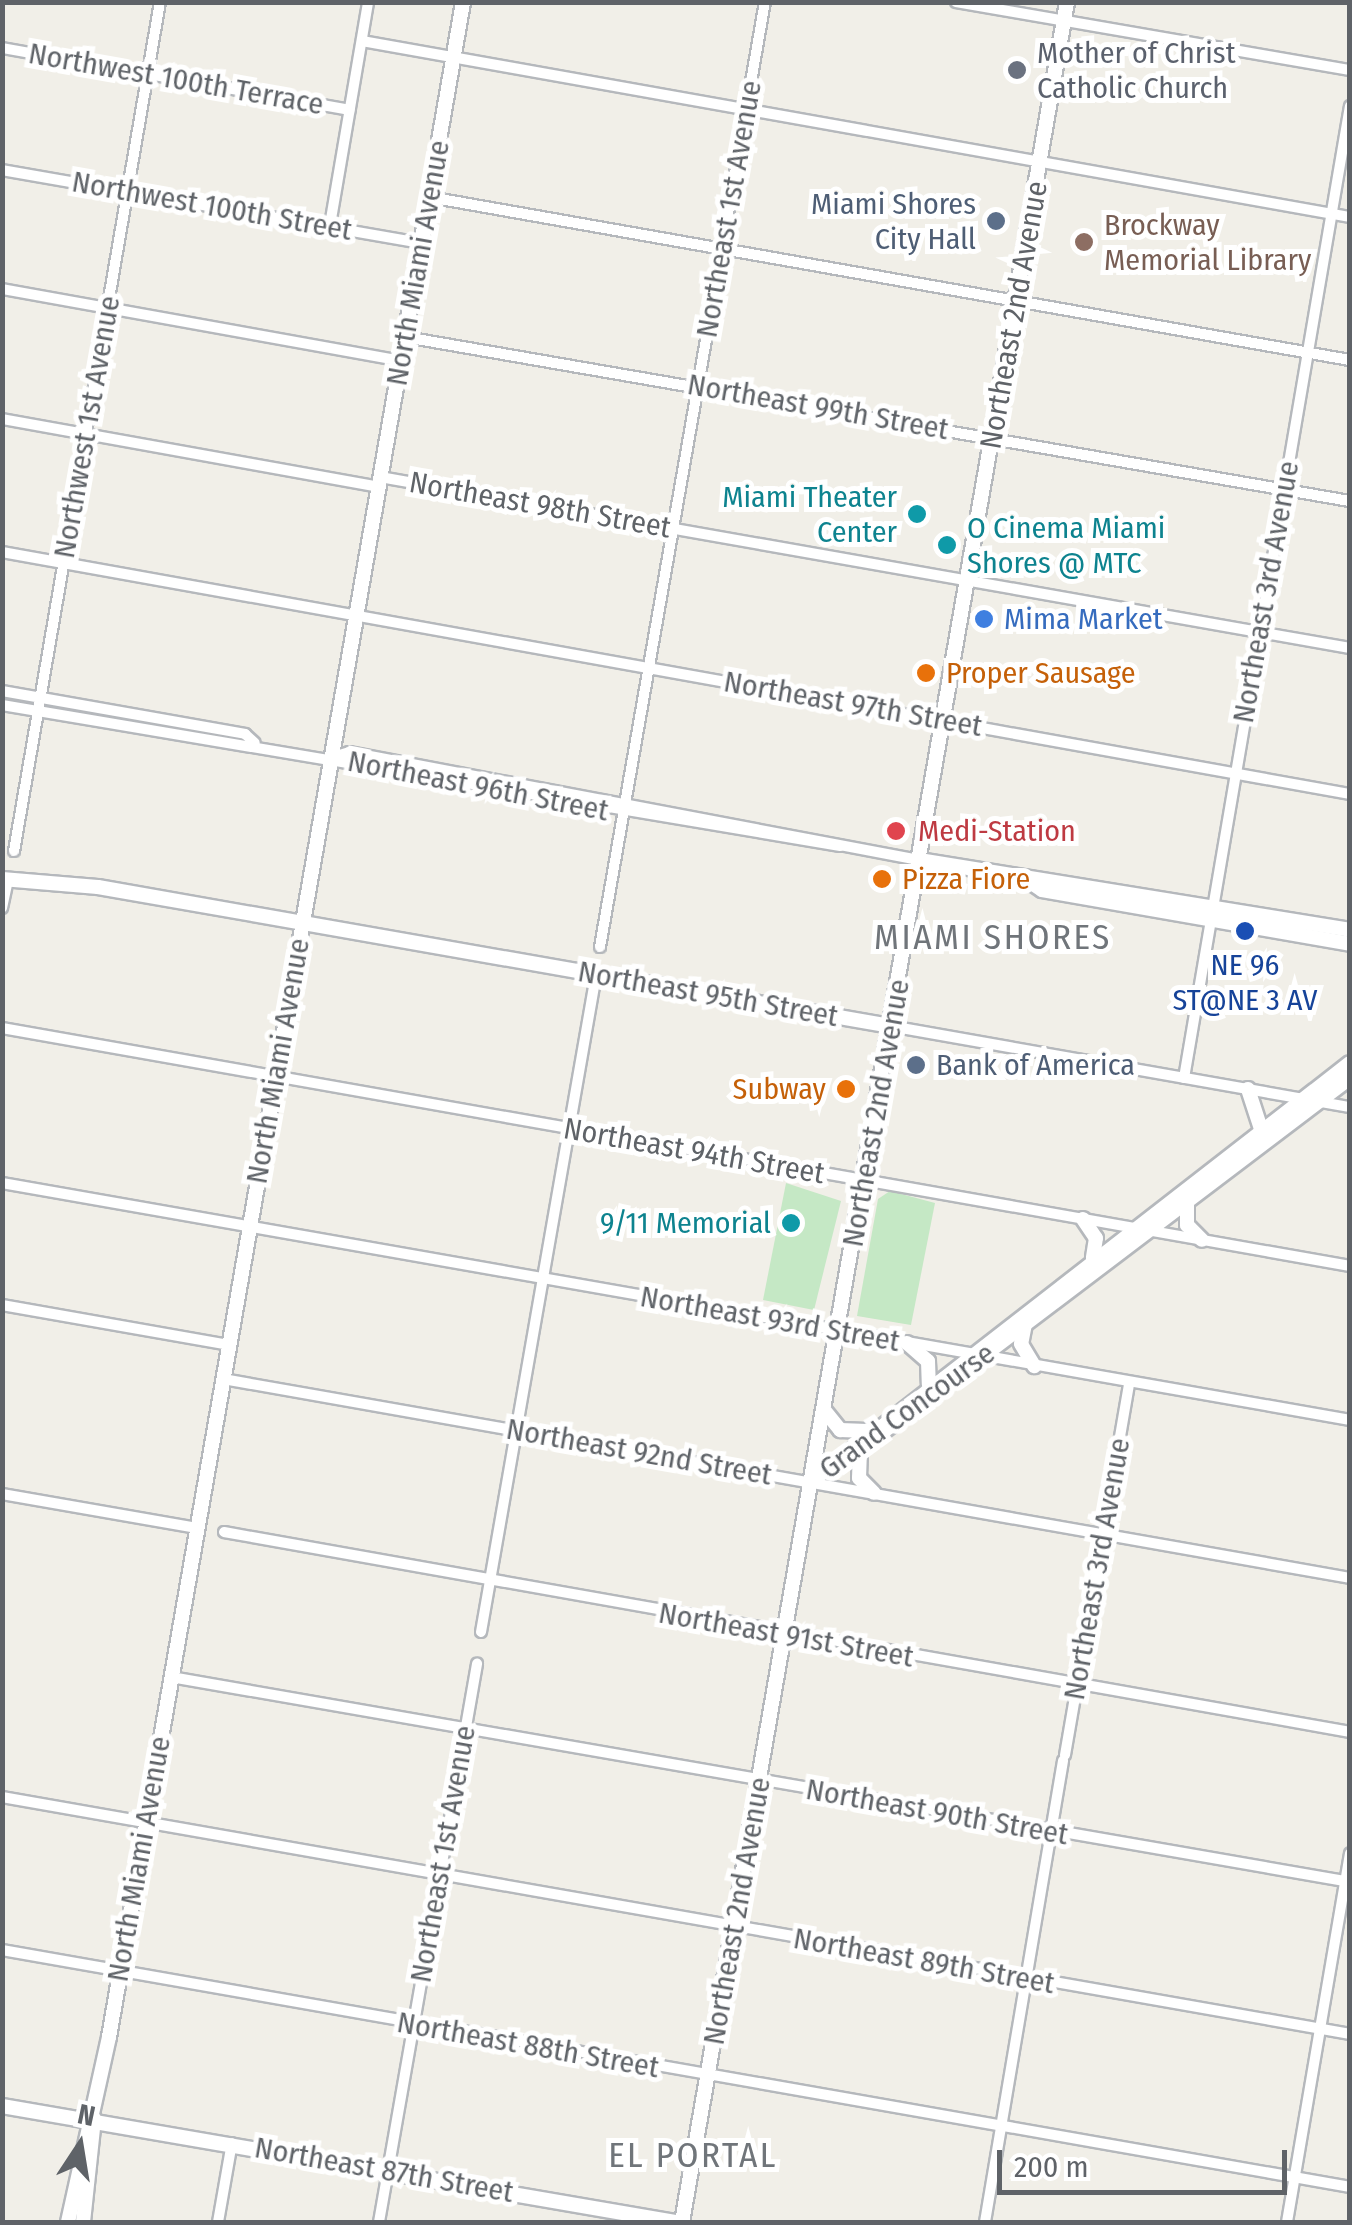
<!DOCTYPE html>
<html>
<head>
<meta charset="utf-8">
<style>
	body { margin:0 }
	#map { position:relative; width:1352px; height:2225px; overflow:hidden; background:#f1efe8; font-family:"Fira Sans Condensed",sans-serif }
	div>[style] { position:absolute }
	.green>* { inset:0; background:#c5e8c5 }
	.roads { filter:drop-shadow(2px 0 #b5b8bc) drop-shadow(-2px 0 #b5b8bc) drop-shadow(0 2px #b5b8bc) drop-shadow(0 -2px #b5b8bc) }
	.street>* { height:10px; margin:-5px; padding:0 5px; transform-origin:5px; border-radius:5px; background:#fff }
	.secondary>* { height:14px; margin:-7px; padding:0 7px; transform-origin:7px; border-radius:7px; background:#fff }
	.dots>* { width:28px; height:28px; translate:-50% -50%; box-sizing:border-box; border:5px solid #fff; border-radius:50% }
	span { translate:-50% -50%; white-space:nowrap; text-align:center; line-height:1.15; -webkit-text-stroke:10px #fff; paint-order:stroke }
	.worship-label { font-size:30px; color:#5b616d }
	.left { translate:0 -50%; text-align:left }
	.street-label { font-size:30px; color:#5f6368 }
	.service-label { font-size:30px; color:#4e5e75 }
	.right { translate:-100% -50%; text-align:right }
	.education-label { font-size:30px; color:#785e54 }
	.culture-label { font-size:30px; color:#0d838f }
	.shop-label { font-size:30px; color:#366cbe }
	.food-label { font-size:30px; color:#c56008 }
	.health-label { font-size:30px; color:#be3a42 }
	.transit-label { font-size:30px; color:#164399 }
	.quarter-label { font-size:35px; color:#70757a; letter-spacing:2.5px }
	.frame { position:absolute; inset:0; border:5px solid #5f6368; pointer-events:none }
	.north { position:absolute; left:30px; top:2095px; width:100px; height:100px; -webkit-text-stroke:8px #fff; paint-order:stroke; rotate:12deg; font-size:28px; font-weight:700; line-height:40px; text-align:center; color:#5f6368 }
	.north::after { content:''; display:block; margin:auto; width:35px; height:45px; background:#5f6368; clip-path:polygon(50% 0,100% 100%,50% 72%,0 100%) }
	.scale { position:absolute; left:997px; top:2150px; width:290px; height:45px; box-sizing:border-box; border:5px solid #5f6368; border-top:0; padding-left:12px; font-size:30px; line-height:35px; white-space:nowrap; color:#5f6368; -webkit-text-stroke:8px #fff; paint-order:stroke }
</style>
</head>
<body>
<div id="map">
	<div class="green">
		<div style="clip-path:polygon(786px 1183px,841px 1201px,814px 1310px,763px 1300px)"></div>
		<div style="clip-path:polygon(890px 1191px,935px 1203px,911px 1325px,857px 1316px,878px 1199px)"></div>
	</div>
	<div class="roads">
		<div class="street">
			<div style="left:956px;top:2px;width:400px;rotate:9.8deg"></div>
			<div style="left:362px;top:41px;width:1004px;rotate:10.1deg"></div>
			<div style="left:2px;top:48px;width:353px;rotate:10.1deg"></div>
			<div style="left:2px;top:170px;width:425px;rotate:9.9deg"></div>
			<div style="left:429px;top:197px;width:935px;rotate:10.04deg"></div>
			<div style="left:330px;top:225px;width:226px;rotate:-80.3deg"></div>
			<div style="left:2px;top:289px;width:405px;rotate:10.2deg"></div>
			<div style="left:405px;top:337px;width:959px;rotate:9.85deg"></div>
			<div style="left:2px;top:419px;width:383px;rotate:10.2deg"></div>
			<div style="left:380px;top:477px;width:985px;rotate:10deg"></div>
			<div style="left:2px;top:552px;width:1370px;rotate:10.18deg"></div>
			<div style="left:2px;top:691px;width:247px;rotate:10deg"></div>
			<div style="left:245px;top:734px;width:13px;rotate:42deg"></div>
			<div style="left:2px;top:705px;width:850px;rotate:9.55deg"></div>
			<div style="left:333px;top:757px;width:17px;rotate:-17deg"></div>
			<div style="left:349px;top:752px;width:580px;rotate:10.73deg"></div>
			<div style="left:14px;top:851px;width:861px;rotate:-80.24deg"></div>
			<div style="left:2px;top:908px;width:30px;rotate:-78deg"></div>
			<div style="left:600px;top:947px;width:959px;rotate:-80.1deg"></div>
			<div style="left:890px;top:1026px;width:467px;rotate:10deg"></div>
			<div style="left:2px;top:1028px;width:1369px;rotate:10.01deg"></div>
			<div style="left:1184px;top:1078px;width:986px;rotate:-80.31deg"></div>
			<div style="left:2px;top:1183px;width:1369px;rotate:9.97deg"></div>
			<div style="left:2px;top:1305px;width:230px;rotate:10deg"></div>
			<div style="left:223px;top:1379px;width:1144px;rotate:10.01deg"></div>
			<div style="left:2px;top:1494px;width:198px;rotate:9.9deg"></div>
			<div style="left:224px;top:1532px;width:1144px;rotate:10.07deg"></div>
			<div style="left:481px;top:1632px;width:667px;rotate:-80.07deg"></div>
			<div style="left:171px;top:1677px;width:1197px;rotate:9.86deg"></div>
			<div style="left:1065px;top:1755px;width:377px;rotate:-80.2deg"></div>
			<div style="left:2px;top:1797px;width:1369px;rotate:9.97deg"></div>
			<div style="left:2px;top:1950px;width:1369px;rotate:9.97deg"></div>
			<div style="left:218px;top:2222px;width:80px;rotate:-80deg"></div>
			<div style="left:379px;top:2222px;width:567px;rotate:-80.04deg"></div>
			<div style="left:985px;top:2222px;width:468px;rotate:-80.4deg"></div>
			<div style="left:1287px;top:2222px;width:374px;rotate:-80.3deg"></div>
		</div>
		<div class="secondary">
			<div style="left:919px;top:860px;width:437px;rotate:9.2deg"></div>
			<div style="left:2px;top:879px;width:96px;rotate:4.8deg"></div>
			<div style="left:98px;top:887px;width:804px;rotate:9.95deg"></div>
			<div style="left:1027px;top:880px;width:18px;rotate:34deg"></div>
			<div style="left:1042px;top:890px;width:313px;rotate:9.9deg"></div>
			<div style="left:1248px;top:1089px;width:42px;rotate:72deg"></div>
			<div style="left:1187px;top:1202px;width:23px;rotate:90deg"></div>
			<div style="left:1187px;top:1225px;width:21px;rotate:45deg"></div>
			<div style="left:1083px;top:1219px;width:23px;rotate:56deg"></div>
			<div style="left:1096px;top:1238px;width:20px;rotate:99deg"></div>
			<div style="left:1025px;top:1324px;width:20px;rotate:101deg"></div>
			<div style="left:1021px;top:1344px;width:26px;rotate:59deg"></div>
			<div style="left:907px;top:1343px;width:28px;rotate:41deg"></div>
			<div style="left:928px;top:1361px;width:23px;rotate:88deg"></div>
			<div style="left:824px;top:1410px;width:26px;rotate:51deg"></div>
			<div style="left:840px;top:1430px;width:27px;rotate:2deg"></div>
			<div style="left:860px;top:1450px;width:28px;rotate:92deg"></div>
			<div style="left:859px;top:1478px;width:21px;rotate:45deg"></div>
			<div style="left:842px;top:1463px;width:637px;rotate:-37.16deg"></div>
			<div style="left:812px;top:1481px;width:681px;rotate:-37.85deg"></div>
			<div style="left:2px;top:2106px;width:683px;rotate:9.78deg"></div>
			<div style="left:68px;top:2222px;width:189px;rotate:-77.5deg"></div>
			<div style="left:109px;top:2037px;width:2066px;rotate:-80.13deg"></div>
			<div style="left:83px;top:2222px;width:104px;rotate:-83.9deg"></div>
			<div style="left:682px;top:2222px;width:2253px;rotate:-80.16deg"></div>
		</div>
	</div>
	<div class="dots">
		<div style="left:1017px;top:70px;background:#6b7280"></div>
		<div style="left:996px;top:221px;background:#5c6f8a"></div>
		<div style="left:1084px;top:242px;background:#8d6e63"></div>
		<div style="left:917px;top:514px;background:#0f9aa8"></div>
		<div style="left:947px;top:545px;background:#0f9aa8"></div>
		<div style="left:984px;top:619px;background:#3f7fe0"></div>
		<div style="left:926px;top:673px;background:#e8710a"></div>
		<div style="left:896px;top:831px;background:#e0444e"></div>
		<div style="left:882px;top:879px;background:#e8710a"></div>
		<div style="left:1245px;top:931px;background:#1a4fb4"></div>
		<div style="left:916px;top:1065px;background:#5c6f8a"></div>
		<div style="left:846px;top:1089px;background:#e8710a"></div>
		<div style="left:791px;top:1223px;background:#0f9aa8"></div>
	</div>
	<div class="worship-label">
		<span class="left" style="left:1037px;top:70px">Mother of Christ<br>Catholic Church</span>
	</div>
	<div class="street-label">
		<span style="left:176px;top:79px;rotate:10deg">Northwest 100th Terrace</span>
		<span style="left:212px;top:206px;rotate:10deg">Northwest 100th Street</span>
		<span style="left:729px;top:209px;rotate:-80deg">Northeast 1st Avenue</span>
		<span style="left:418px;top:263px;rotate:-80deg">North Miami Avenue</span>
		<span style="left:1014px;top:315px;rotate:-80deg">Northeast 2nd Avenue</span>
		<span style="left:818px;top:407px;rotate:10deg">Northeast 99th Street</span>
		<span style="left:87px;top:427px;rotate:-80deg">Northwest 1st Avenue</span>
		<span style="left:540px;top:505px;rotate:10deg">Northeast 98th Street</span>
		<span style="left:1266px;top:592px;rotate:-80deg">Northeast 3rd Avenue</span>
		<span style="left:853px;top:704px;rotate:10deg">Northeast 97th Street</span>
		<span style="left:478px;top:786px;rotate:11deg">Northeast 96th Street</span>
		<span style="left:708px;top:994px;rotate:10deg">Northeast 95th Street</span>
		<span style="left:278px;top:1061px;rotate:-80deg">North Miami Avenue</span>
		<span style="left:876px;top:1113px;rotate:-80deg">Northeast 2nd Avenue</span>
		<span style="left:694px;top:1151px;rotate:10deg">Northeast 94th Street</span>
		<span style="left:770px;top:1319px;rotate:10deg">Northeast 93rd Street</span>
		<span style="left:907px;top:1411px;rotate:-36deg">Grand Concourse</span>
		<span style="left:639px;top:1452px;rotate:10deg">Northeast 92nd Street</span>
		<span style="left:1097px;top:1569px;rotate:-80deg">Northeast 3rd Avenue</span>
		<span style="left:786px;top:1635px;rotate:10deg">Northeast 91st Street</span>
		<span style="left:937px;top:1812px;rotate:10deg">Northeast 90th Street</span>
		<span style="left:443px;top:1854px;rotate:-80deg">Northeast 1st Avenue</span>
		<span style="left:139px;top:1859px;rotate:-80deg">North Miami Avenue</span>
		<span style="left:737px;top:1911px;rotate:-80deg">Northeast 2nd Avenue</span>
		<span style="left:924px;top:1961px;rotate:10deg">Northeast 89th Street</span>
		<span style="left:528px;top:2045px;rotate:10deg">Northeast 88th Street</span>
		<span style="left:384px;top:2170px;rotate:10deg">Northeast 87th Street</span>
	</div>
	<div class="service-label">
		<span class="right" style="left:976px;top:221px">Miami Shores<br>City Hall</span>
		<span class="left" style="left:936px;top:1065px">Bank of America</span>
	</div>
	<div class="education-label">
		<span class="left" style="left:1104px;top:242px">Brockway<br>Memorial Library</span>
	</div>
	<div class="culture-label">
		<span class="right" style="left:897px;top:514px">Miami Theater<br>Center</span>
		<span class="left" style="left:967px;top:545px">O Cinema Miami<br>Shores @ MTC</span>
		<span class="right" style="left:771px;top:1223px">9/11 Memorial</span>
	</div>
	<div class="shop-label">
		<span class="left" style="left:1004px;top:619px">Mima Market</span>
	</div>
	<div class="food-label">
		<span class="left" style="left:946px;top:673px">Proper Sausage</span>
		<span class="left" style="left:902px;top:879px">Pizza Fiore</span>
		<span class="right" style="left:826px;top:1089px">Subway</span>
	</div>
	<div class="health-label">
		<span class="left" style="left:918px;top:831px">Medi-Station</span>
	</div>
	<div class="transit-label">
		<span style="left:1245px;top:982px">NE 96<br>ST@NE 3 AV</span>
	</div>
	<div class="quarter-label">
		<span style="left:993px;top:937px">MIAMI SHORES</span>
		<span style="left:693px;top:2155px">EL PORTAL</span>
	</div>
	<div class="frame"></div>
	<div class="north">N</div>
	<div class="scale">200 m</div>
</div>
</body>
</html>
